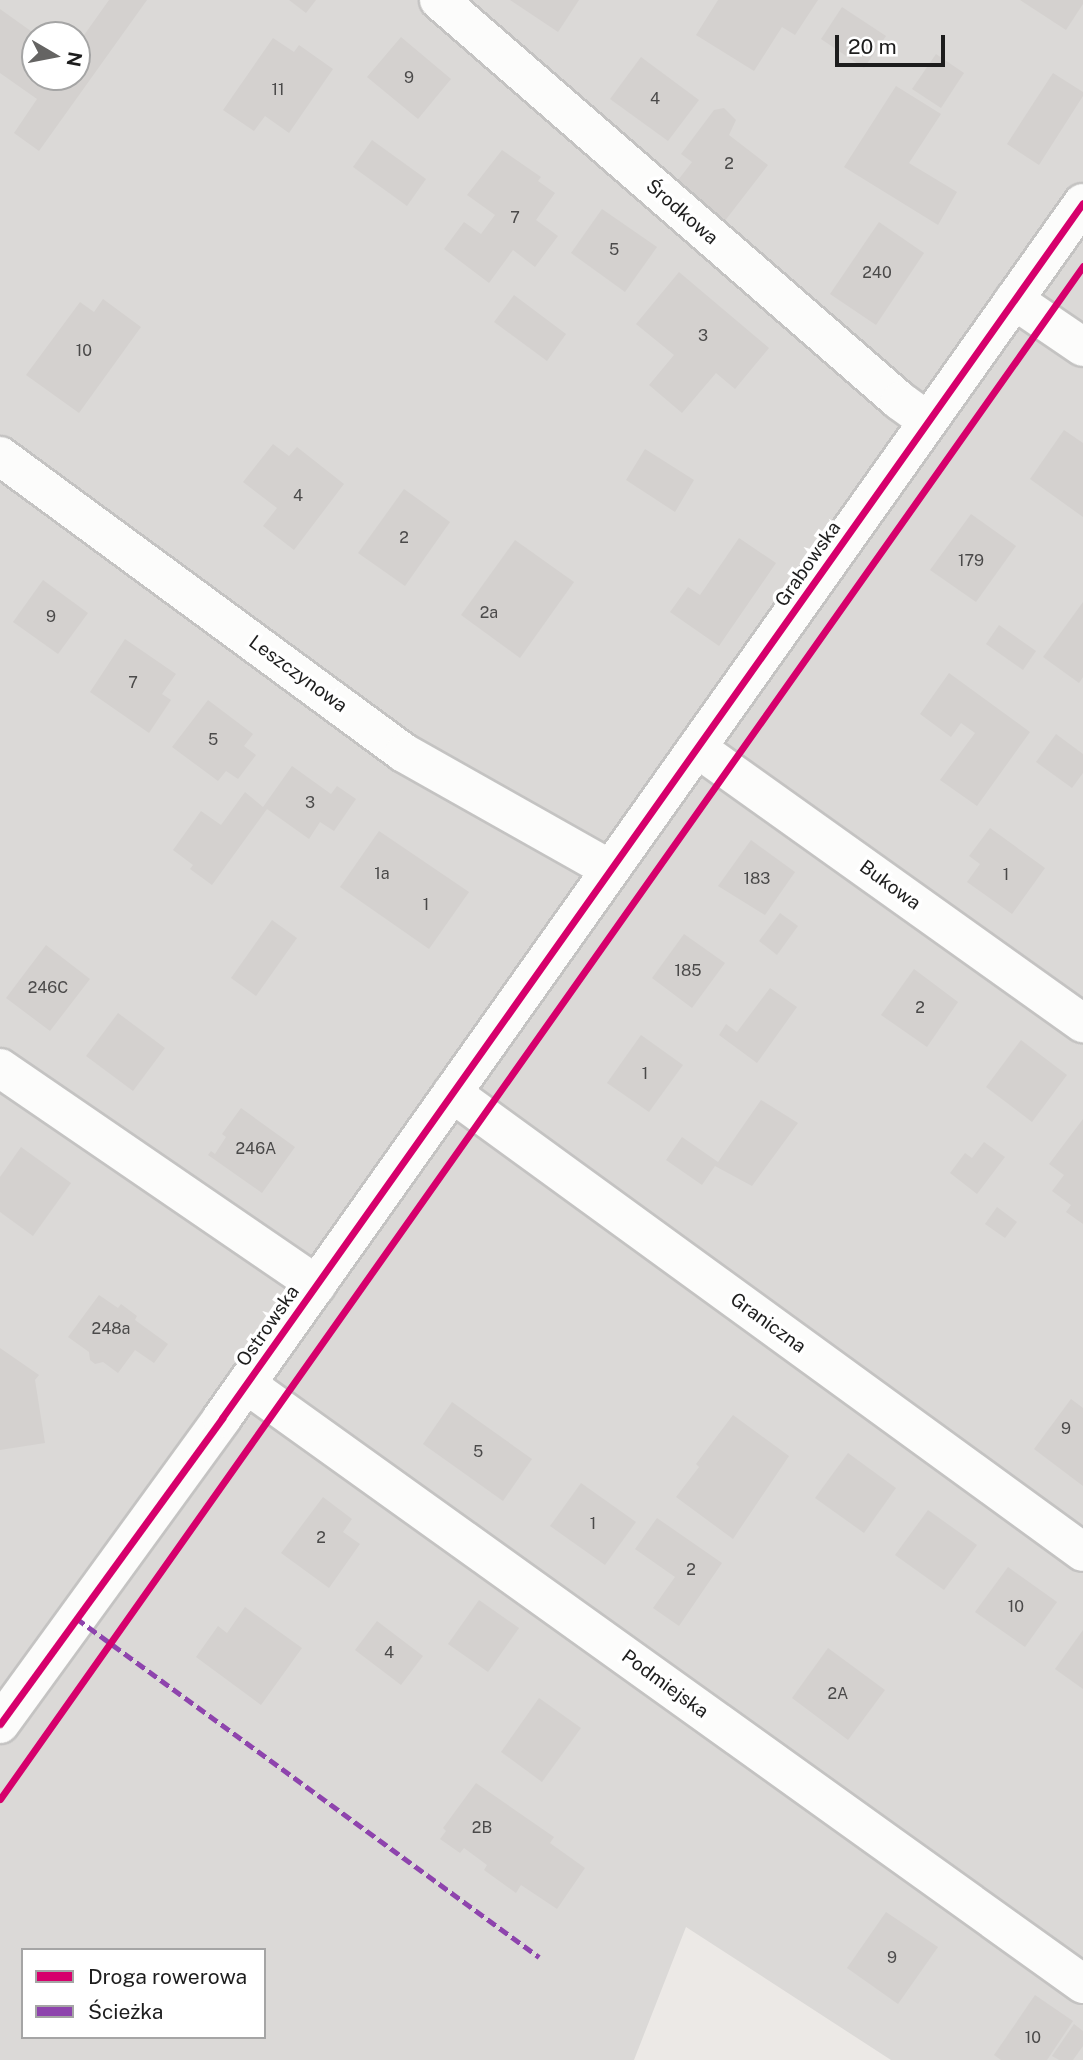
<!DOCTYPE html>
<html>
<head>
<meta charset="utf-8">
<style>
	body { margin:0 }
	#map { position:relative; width:1083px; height:2060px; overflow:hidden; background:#ece9e6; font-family:"Public Sans",sans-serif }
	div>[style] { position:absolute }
	.residential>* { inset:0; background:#dbd9d7 }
	.building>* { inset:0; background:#d4d1cf }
	.roads { filter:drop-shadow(2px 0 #c4c3c2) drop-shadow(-2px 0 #c4c3c2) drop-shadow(0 2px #c4c3c2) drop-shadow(0 -2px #c4c3c2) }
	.minor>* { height:38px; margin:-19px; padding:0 19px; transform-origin:19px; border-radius:19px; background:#fcfcfb }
	.tertiary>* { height:38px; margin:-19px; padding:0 19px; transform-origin:19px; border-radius:19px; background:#fcfcfb }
	.quiet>* { height:5px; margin-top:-2.5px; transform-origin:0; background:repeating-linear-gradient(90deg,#8e44ad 0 10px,transparent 0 15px) }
	.cycleway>* { height:7px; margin:-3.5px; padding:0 3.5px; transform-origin:3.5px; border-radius:3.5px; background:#d6006c }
	span { translate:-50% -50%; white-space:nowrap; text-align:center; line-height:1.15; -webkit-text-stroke:7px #fff; paint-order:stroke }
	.number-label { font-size:16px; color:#4b4a4a }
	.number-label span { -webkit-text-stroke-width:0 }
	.street-label { font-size:19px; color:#1d1d1d }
	.legend { position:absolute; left:21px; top:1948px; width:245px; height:91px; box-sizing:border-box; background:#fff; border:2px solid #a5a5a5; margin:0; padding:9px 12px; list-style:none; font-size:21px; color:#1d1d1d }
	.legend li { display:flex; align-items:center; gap:14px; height:35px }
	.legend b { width:35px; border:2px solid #a5a5a5 }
	.north { position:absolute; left:21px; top:21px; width:70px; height:70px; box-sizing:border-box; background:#fff; border:2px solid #a5a5a5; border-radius:50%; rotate:100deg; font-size:19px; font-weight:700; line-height:28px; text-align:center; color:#1d1d1d }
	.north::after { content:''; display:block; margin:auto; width:24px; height:32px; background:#656463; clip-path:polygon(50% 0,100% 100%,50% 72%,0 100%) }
	.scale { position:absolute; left:835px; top:35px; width:110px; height:32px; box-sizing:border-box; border:4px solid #1d1d1d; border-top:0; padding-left:9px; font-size:21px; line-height:24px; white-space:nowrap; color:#1d1d1d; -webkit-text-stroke:5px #fff; paint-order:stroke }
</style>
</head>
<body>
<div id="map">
	<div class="residential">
		<div style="clip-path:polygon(evenodd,0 0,1083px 0,1083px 2060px,891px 2060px,686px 1927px,634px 2060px,0 2060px,0 0,35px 35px,77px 35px,77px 77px,35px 77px,35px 35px,0 0,23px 1950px,264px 1950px,264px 2037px,23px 2037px,23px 1950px)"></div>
	</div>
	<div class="building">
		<div style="clip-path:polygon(109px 0,147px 0,39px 151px,14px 133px,37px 99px,0 73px,0 9px,35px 34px,35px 77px,77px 77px,77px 45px)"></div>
		<div style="clip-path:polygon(289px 0,316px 0,306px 13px)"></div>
		<div style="clip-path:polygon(510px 0,579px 0,558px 32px)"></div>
		<div style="clip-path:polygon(718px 0,818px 0,795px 35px,782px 27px,754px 71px,696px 35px)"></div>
		<div style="clip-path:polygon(1020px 0,1083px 0,1083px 4px,1066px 30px)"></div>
		<div style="clip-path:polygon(842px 7px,886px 36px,864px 68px,821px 39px)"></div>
		<div style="clip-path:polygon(401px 37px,451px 79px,418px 119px,367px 77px)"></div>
		<div style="clip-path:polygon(273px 38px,294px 52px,299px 45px,333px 69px,289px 133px,265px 116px,254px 131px,223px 110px)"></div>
		<div style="clip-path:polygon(936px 54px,964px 73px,941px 108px,912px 89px)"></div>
		<div style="clip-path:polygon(641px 57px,699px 100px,668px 141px,610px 99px)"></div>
		<div style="clip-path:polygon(1053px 73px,1083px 92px,1083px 96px,1039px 165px,1007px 144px)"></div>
		<div style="clip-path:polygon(896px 86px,941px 114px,909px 163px,957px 192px,938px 225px,844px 167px)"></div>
		<div style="clip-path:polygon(724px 108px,736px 120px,729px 135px,768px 165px,724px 222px,675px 184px,692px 162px,681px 154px,714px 110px)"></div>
		<div style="clip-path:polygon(372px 140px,426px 179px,407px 206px,353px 167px)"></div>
		<div style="clip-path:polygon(502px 150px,541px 177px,538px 181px,555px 193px,536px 220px,558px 236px,535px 267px,513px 250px,489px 283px,444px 249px,464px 222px,481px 234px,495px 215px,467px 195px)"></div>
		<div style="clip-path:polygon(602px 209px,657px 247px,625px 292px,571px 253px)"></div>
		<div style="clip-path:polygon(879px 222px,924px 253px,876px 325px,830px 294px)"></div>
		<div style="clip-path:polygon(679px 272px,769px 348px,735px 389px,716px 373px,682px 413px,649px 385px,674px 355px,636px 324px)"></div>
		<div style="clip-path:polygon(514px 295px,566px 334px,547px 361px,494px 322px)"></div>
		<div style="clip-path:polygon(103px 299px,141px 327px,79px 413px,26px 375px,80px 302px,94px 312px)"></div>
		<div style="clip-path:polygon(1064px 430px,1083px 443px,1083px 517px,1030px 479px)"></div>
		<div style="clip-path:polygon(273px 444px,289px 456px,297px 447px,344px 484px,294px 550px,263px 526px,277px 508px,243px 482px)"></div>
		<div style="clip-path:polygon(645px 449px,694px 480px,675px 512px,626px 480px)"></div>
		<div style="clip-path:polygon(404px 489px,450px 522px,405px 586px,358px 553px)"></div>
		<div style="clip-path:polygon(971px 514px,1016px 546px,976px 602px,930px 570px)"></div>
		<div style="clip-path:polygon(739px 538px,776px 563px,719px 646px,670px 612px,688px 587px,700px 595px)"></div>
		<div style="clip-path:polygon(515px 540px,574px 582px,520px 658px,461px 615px)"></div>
		<div style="clip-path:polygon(43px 580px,88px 613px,58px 654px,13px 622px)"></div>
		<div style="clip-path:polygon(1083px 602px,1083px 677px,1079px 683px,1043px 657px)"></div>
		<div style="clip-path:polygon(999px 625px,1036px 651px,1023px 670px,986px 644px)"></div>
		<div style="clip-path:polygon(125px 639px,176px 674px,162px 694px,171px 700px,149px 733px,90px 692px)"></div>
		<div style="clip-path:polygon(949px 673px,1030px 732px,977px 806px,940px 780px,975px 733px,961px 723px,951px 737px,920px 714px)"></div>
		<div style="clip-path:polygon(208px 700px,253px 734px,244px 746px,256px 755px,238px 779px,226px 771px,218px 781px,172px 747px)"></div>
		<div style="clip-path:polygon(1056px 734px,1083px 754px,1083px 773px,1072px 788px,1036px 762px)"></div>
		<div style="clip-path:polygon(292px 766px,331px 794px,337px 786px,356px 799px,334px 831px,320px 822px,309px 839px,267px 809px,212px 885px,190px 869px,193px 865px,173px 850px,201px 811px,221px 825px,245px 792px,263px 807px)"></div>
		<div style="clip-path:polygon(990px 828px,1045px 868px,1012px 914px,967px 882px,980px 864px,969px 856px)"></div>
		<div style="clip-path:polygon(379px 831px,469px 892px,429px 949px,340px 887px)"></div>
		<div style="clip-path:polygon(751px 840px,795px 872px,765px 915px,718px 886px)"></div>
		<div style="clip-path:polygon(780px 913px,798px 926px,777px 955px,759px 941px)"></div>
		<div style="clip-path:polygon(272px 920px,297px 938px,256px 996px,231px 978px)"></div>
		<div style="clip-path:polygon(684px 934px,725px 963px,692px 1008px,652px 978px)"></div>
		<div style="clip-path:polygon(46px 945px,90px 979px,50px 1031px,6px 998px)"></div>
		<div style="clip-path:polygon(914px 969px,958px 1002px,927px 1047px,881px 1015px)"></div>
		<div style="clip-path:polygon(770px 988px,797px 1007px,757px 1063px,719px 1035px,726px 1024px,737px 1032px)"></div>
		<div style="clip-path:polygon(118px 1013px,165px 1048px,133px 1091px,86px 1056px)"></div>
		<div style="clip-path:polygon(641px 1035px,683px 1065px,649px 1112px,607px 1083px)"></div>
		<div style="clip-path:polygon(1021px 1040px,1067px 1075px,1032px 1122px,986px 1087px)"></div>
		<div style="clip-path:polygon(761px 1100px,798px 1123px,752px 1186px,715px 1166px,702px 1185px,666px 1160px,682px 1137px,718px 1162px)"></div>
		<div style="clip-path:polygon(241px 1108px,295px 1147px,262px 1193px,208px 1155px,211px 1151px,215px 1154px,226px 1137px,222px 1134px)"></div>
		<div style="clip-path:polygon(1083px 1119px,1083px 1224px,1066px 1212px,1071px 1205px,1052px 1191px,1064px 1175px,1049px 1164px)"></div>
		<div style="clip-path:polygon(984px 1142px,1005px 1157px,977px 1194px,950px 1173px,965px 1153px,972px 1158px)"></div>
		<div style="clip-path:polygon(21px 1147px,71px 1183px,33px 1236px,0 1212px,0 1177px)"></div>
		<div style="clip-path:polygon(997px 1207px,1017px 1222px,1005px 1238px,985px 1224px)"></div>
		<div style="clip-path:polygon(99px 1295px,118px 1308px,121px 1304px,137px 1316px,135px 1320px,168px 1344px,154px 1363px,135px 1350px,118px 1373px,103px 1362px,95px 1364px,90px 1360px,89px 1352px,68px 1337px)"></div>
		<div style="clip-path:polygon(0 1348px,39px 1375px,35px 1380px,45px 1443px,0 1450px)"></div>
		<div style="clip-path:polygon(1071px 1399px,1083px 1408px,1083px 1486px,1034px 1449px)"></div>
		<div style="clip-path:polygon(452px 1402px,532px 1459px,503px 1501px,423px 1444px)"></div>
		<div style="clip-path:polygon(733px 1415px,789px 1456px,733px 1539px,676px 1497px,699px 1467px,696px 1464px)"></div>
		<div style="clip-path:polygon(848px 1453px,896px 1488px,864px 1533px,815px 1498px)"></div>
		<div style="clip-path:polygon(581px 1483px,636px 1522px,605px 1565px,550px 1526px)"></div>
		<div style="clip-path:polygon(323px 1497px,352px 1519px,343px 1532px,360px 1544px,329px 1588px,281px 1553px)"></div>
		<div style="clip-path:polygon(928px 1510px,977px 1545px,944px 1590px,895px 1555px)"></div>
		<div style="clip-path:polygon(657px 1518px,722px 1563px,679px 1626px,653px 1608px,675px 1577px,635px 1549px)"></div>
		<div style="clip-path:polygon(1008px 1567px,1057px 1602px,1025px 1647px,975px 1612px)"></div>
		<div style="clip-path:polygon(479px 1600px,519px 1628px,488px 1672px,448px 1644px)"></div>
		<div style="clip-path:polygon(245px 1607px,302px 1648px,261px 1705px,196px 1657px,218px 1626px,227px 1633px)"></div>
		<div style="clip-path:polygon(377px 1621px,423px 1656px,401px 1685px,355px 1650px)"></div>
		<div style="clip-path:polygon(1083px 1630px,1083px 1689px,1055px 1669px)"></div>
		<div style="clip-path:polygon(828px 1648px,885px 1690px,848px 1740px,792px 1698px)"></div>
		<div style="clip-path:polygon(539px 1698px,581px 1728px,542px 1782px,501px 1752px)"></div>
		<div style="clip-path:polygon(476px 1783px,554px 1837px,550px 1843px,585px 1868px,557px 1909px,521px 1885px,516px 1893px,484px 1870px,487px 1865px,464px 1848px,460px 1853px,440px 1839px,446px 1831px,443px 1828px)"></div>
		<div style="clip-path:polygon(886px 1912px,938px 1947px,898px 2004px,847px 1968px)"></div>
		<div style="clip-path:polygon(1035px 1995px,1073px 2021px,1047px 2060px,1001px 2060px,994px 2055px)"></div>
		<div style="clip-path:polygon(1074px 2024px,1083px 2031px,1083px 2046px,1073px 2060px,1059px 2060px,1052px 2056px)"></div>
	</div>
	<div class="roads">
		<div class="minor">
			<div style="left:439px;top:0;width:611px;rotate:41.02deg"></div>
			<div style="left:900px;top:401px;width:34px;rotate:36deg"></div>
			<div style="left:1014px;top:300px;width:83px;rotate:34.3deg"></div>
			<div style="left:0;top:456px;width:501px;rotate:36.32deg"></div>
			<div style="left:404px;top:753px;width:236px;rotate:29.4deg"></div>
			<div style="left:697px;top:748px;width:474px;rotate:35.5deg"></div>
			<div style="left:0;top:1068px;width:384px;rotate:34.4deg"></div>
			<div style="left:452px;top:1093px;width:780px;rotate:36.03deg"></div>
			<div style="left:246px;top:1384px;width:1030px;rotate:35.63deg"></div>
		</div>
		<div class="tertiary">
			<div style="left:0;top:1724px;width:378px;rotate:-54deg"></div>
			<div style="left:222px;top:1418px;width:1489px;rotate:-54.68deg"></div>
		</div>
	</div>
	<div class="quiet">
		<div style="left:76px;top:1618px;width:574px;rotate:36.21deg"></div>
	</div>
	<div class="cycleway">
		<div style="left:0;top:1724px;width:378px;rotate:-54deg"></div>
		<div style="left:222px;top:1418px;width:1489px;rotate:-54.68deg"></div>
		<div style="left:0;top:1799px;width:1877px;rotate:-54.76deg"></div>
	</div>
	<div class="number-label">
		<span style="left:409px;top:78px">9</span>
		<span style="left:278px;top:90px">11</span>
		<span style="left:655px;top:99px">4</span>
		<span style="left:729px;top:164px">2</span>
		<span style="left:515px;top:218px">7</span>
		<span style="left:614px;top:250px">5</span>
		<span style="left:877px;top:273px">240</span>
		<span style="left:703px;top:336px">3</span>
		<span style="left:84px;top:351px">10</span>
		<span style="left:298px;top:496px">4</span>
		<span style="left:404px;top:538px">2</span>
		<span style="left:971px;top:561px">179</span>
		<span style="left:489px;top:613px">2a</span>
		<span style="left:51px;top:617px">9</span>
		<span style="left:133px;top:683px">7</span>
		<span style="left:213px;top:740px">5</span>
		<span style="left:310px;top:803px">3</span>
		<span style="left:382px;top:874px">1a</span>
		<span style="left:1006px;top:875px">1</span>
		<span style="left:757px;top:879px">183</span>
		<span style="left:426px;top:905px">1</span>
		<span style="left:688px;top:971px">185</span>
		<span style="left:48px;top:988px">246C</span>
		<span style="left:920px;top:1008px">2</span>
		<span style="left:645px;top:1074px">1</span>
		<span style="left:256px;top:1149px">246A</span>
		<span style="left:111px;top:1329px">248a</span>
		<span style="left:1066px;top:1429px">9</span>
		<span style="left:478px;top:1452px">5</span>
		<span style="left:593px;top:1524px">1</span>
		<span style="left:321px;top:1538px">2</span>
		<span style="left:691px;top:1570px">2</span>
		<span style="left:1016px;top:1607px">10</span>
		<span style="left:389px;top:1653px">4</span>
		<span style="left:838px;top:1694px">2A</span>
		<span style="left:482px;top:1828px">2B</span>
		<span style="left:892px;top:1958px">9</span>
		<span style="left:1033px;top:2038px">10</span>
	</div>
	<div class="street-label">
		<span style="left:682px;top:212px;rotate:41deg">Środkowa</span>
		<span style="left:808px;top:564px;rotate:-55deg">Grabowska</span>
		<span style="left:298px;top:674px;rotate:36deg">Leszczynowa</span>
		<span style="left:890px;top:885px;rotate:36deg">Bukowa</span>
		<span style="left:768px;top:1323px;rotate:36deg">Graniczna</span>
		<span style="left:268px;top:1326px;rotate:-55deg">Ostrowska</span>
		<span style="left:665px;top:1684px;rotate:36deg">Podmiejska</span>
	</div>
	<ul class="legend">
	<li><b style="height:9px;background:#d6006c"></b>Droga rowerowa</li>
	<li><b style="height:9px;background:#8e44ad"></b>Ścieżka</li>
	</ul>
	<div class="north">N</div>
	<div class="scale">20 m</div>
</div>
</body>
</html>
